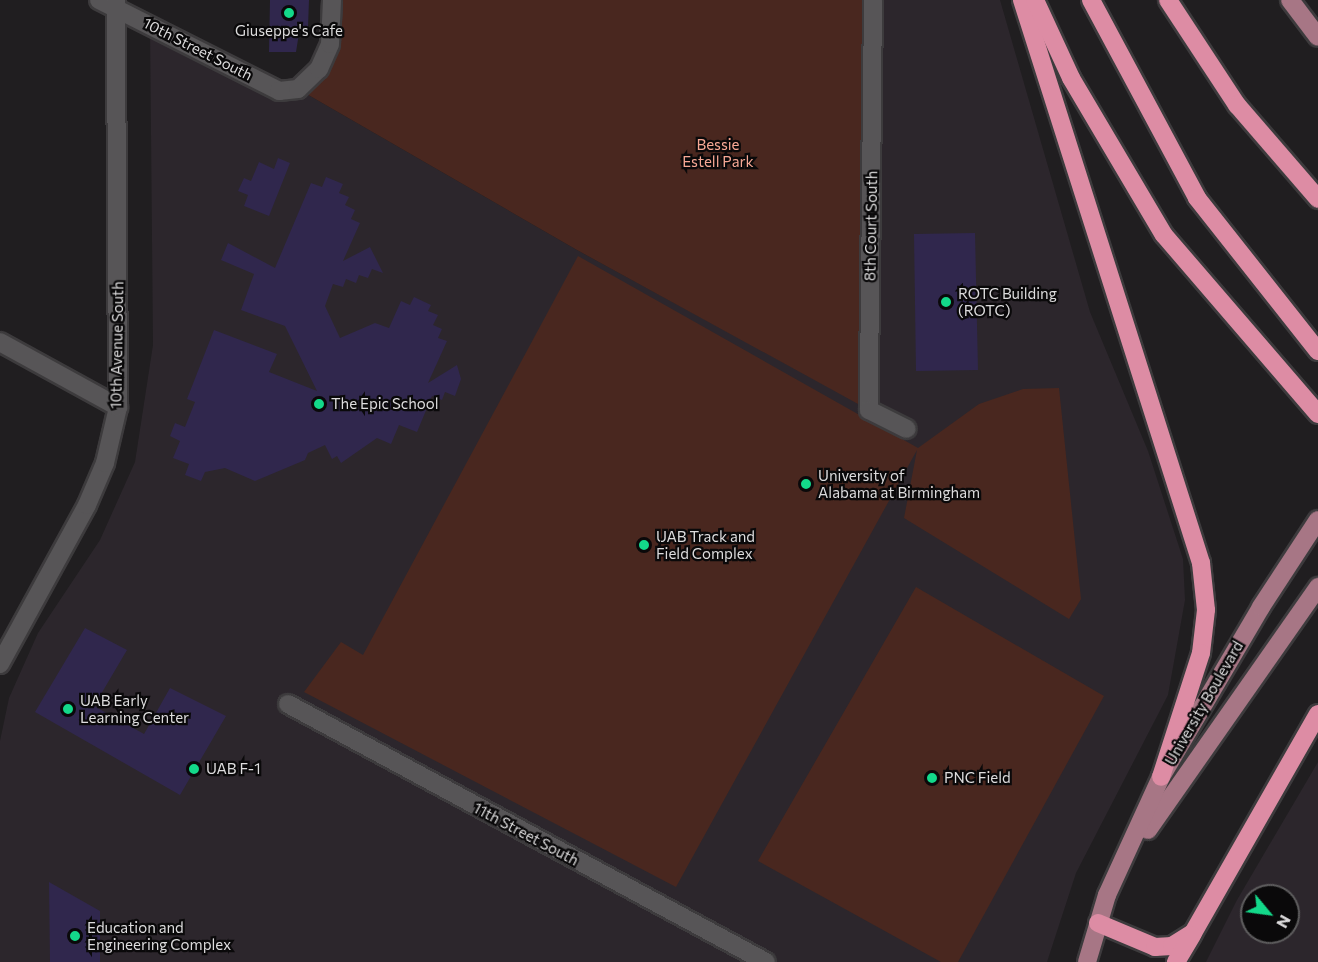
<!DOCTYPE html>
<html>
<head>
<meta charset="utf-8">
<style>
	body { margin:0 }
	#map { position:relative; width:1318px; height:962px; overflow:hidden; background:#201e20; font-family:Commissioner,sans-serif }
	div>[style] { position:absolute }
	.built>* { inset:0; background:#2c262c }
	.green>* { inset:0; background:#49271f }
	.building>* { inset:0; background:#30274d }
	.roads { filter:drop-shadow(2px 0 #3d3b3d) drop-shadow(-2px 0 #3d3b3d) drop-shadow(0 2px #3d3b3d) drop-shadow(0 -2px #3d3b3d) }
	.minor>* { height:18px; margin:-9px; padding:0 9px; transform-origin:9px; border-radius:9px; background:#575557 }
	.major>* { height:18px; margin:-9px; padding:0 9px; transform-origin:9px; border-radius:9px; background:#a77685 }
	.highway>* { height:18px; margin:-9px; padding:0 9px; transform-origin:9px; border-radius:9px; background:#dd8ca4 }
	.dots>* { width:16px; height:16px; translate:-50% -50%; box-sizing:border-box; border:3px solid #0a090a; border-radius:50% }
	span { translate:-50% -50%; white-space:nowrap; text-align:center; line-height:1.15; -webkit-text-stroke:4.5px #0a090a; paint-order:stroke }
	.poi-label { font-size:15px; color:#dddcdd }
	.left { translate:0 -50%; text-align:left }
	.street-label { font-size:15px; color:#dddcdd }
	.park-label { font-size:15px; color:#f7a895 }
	.north { position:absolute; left:1240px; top:884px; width:60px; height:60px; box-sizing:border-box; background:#0a090a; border:2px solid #5e5d5e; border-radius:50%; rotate:119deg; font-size:16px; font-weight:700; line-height:24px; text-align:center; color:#dddcdd }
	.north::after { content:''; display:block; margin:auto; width:21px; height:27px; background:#13d98a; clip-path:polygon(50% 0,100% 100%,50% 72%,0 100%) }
</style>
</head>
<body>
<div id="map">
	<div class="built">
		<div style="clip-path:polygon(873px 0,1000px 0,1090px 312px,1148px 451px,1183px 559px,1185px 600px,1168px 695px,1076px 873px,1047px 962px,0 962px,0 741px,9px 698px,38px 633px,100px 540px,135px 462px,153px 345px,150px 24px,298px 89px,577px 250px,869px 409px)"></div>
		<div style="clip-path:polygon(evenodd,1318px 762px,1318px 962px,1206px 962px,1237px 900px,1318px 762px,1252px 896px,1288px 896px,1288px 932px,1252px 932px,1252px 896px)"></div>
	</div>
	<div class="green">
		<div style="clip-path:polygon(333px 0,873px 0,869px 410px,577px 250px,298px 89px,319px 69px)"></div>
		<div style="clip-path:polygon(578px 256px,918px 448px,979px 404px,1023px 389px,1059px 388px,1081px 599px,1069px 619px,904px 518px,917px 450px,676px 887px,304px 692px,341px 642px,363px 655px)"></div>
		<div style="clip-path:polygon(916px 587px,1104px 696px,958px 962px,941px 962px,758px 861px)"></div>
	</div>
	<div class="building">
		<div style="clip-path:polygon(270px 0,309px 0,308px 27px,300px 27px,296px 52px,269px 52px)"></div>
		<div style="clip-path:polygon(278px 158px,290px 163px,269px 216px,244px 206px,248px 195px,238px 191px,244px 178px,251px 181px,259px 162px,274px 169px)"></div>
		<div style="clip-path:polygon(326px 177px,343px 184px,339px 193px,349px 197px,345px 205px,355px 210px,351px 219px,360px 223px,343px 261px,370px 247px,383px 273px,372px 269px,368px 278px,359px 275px,356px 283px,346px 279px,343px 287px,333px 284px,325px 306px,340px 338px,375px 323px,389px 328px,401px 301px,410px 305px,414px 297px,431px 305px,428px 311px,438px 315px,433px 325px,442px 329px,438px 338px,447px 341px,428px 383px,457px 365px,461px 379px,455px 396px,445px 392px,442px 400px,432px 396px,417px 432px,399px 425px,391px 444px,377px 438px,341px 463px,337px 456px,332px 459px,325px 445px,308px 453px,305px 460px,255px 481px,225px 468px,205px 472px,201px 481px,185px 475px,189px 464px,173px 458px,180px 441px,170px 436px,175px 423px,185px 427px,195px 402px,187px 399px,214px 330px,277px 354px,269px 372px,317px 391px,285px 326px,241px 310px,254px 274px,221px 260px,228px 243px,275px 268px,311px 183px,322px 187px)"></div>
		<div style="clip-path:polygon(975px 233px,978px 370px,916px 371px,914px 234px)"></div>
		<div style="clip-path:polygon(85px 628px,127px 650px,94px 706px,144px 734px,170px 688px,226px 716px,180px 795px,35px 712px)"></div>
		<div style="clip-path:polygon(49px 882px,100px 911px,100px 962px,50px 962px)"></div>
	</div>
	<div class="roads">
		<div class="minor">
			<div style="left:99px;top:0;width:202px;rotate:26.8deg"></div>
			<div style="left:279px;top:91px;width:19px;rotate:-6deg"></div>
			<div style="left:298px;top:89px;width:29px;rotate:-44deg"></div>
			<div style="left:319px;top:69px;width:27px;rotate:-66deg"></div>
			<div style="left:330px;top:44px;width:44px;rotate:-87.4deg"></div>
			<div style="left:873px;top:0;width:410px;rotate:90.6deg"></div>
			<div style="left:869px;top:410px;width:42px;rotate:26.6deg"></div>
			<div style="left:0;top:342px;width:135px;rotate:28.8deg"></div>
			<div style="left:0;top:664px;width:181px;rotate:-61.3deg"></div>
			<div style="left:87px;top:505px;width:46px;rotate:-66.8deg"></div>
			<div style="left:105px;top:463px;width:57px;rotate:-76.9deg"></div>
			<div style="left:118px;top:407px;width:407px;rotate:-90.3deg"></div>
			<div style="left:288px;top:704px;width:543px;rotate:28.36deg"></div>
		</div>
		<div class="major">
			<div style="left:1290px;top:0;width:46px;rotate:52.9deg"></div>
			<div style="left:1148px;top:830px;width:297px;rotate:-55deg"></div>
			<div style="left:1087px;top:962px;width:70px;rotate:-73.4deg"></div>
			<div style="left:1107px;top:895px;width:130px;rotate:-65.4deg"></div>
			<div style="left:1161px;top:777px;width:197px;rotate:-59.5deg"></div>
			<div style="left:1261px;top:607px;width:104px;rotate:-56.8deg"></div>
		</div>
		<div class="highway">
			<div style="left:1022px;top:0;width:591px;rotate:72.36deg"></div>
			<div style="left:1201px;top:563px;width:47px;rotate:83.9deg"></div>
			<div style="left:1206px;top:610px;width:43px;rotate:96.6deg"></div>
			<div style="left:1201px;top:653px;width:130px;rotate:107.9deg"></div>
			<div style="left:1035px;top:0;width:86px;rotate:65.2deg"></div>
			<div style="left:1071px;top:78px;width:182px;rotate:59.4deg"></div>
			<div style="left:1164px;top:235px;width:236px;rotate:49.3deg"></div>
			<div style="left:1091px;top:0;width:225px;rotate:61.8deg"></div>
			<div style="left:1197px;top:198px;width:195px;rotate:51.7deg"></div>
			<div style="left:1168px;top:0;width:126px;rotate:56.7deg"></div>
			<div style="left:1237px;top:105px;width:124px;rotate:49.2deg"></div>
			<div style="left:1098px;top:923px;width:62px;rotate:22.8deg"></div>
			<div style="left:1155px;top:947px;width:17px;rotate:-3deg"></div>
			<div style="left:1172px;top:946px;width:25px;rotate:-32deg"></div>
			<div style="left:1193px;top:933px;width:252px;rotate:-60.3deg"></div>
			<div style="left:1176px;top:962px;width:31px;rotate:-59deg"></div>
		</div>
	</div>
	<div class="dots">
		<div style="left:289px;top:13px;background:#13d98a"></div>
		<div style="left:946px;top:302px;background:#13d98a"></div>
		<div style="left:319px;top:404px;background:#13d98a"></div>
		<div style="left:806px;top:484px;background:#13d98a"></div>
		<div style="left:644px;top:545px;background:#13d98a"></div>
		<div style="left:68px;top:709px;background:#13d98a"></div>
		<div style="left:194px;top:769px;background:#13d98a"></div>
		<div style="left:932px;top:778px;background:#13d98a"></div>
		<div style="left:75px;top:936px;background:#13d98a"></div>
	</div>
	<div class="poi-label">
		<span style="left:289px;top:31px">Giuseppe's Cafe</span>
		<span class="left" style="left:958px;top:302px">ROTC Building<br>(ROTC)</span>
		<span class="left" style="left:331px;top:404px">The Epic School</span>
		<span class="left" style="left:818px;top:484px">University of<br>Alabama at Birmingham</span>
		<span class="left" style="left:656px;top:545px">UAB Track and<br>Field Complex</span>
		<span class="left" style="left:80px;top:709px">UAB Early<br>Learning Center</span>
		<span class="left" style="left:206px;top:769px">UAB F-1</span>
		<span class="left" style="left:944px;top:778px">PNC Field</span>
		<span class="left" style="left:87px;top:936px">Education and<br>Engineering Complex</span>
	</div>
	<div class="street-label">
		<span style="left:198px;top:49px;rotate:27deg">10th Street South</span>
		<span style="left:871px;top:226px;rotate:-89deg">8th Court South</span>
		<span style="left:117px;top:345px;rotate:-89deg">10th Avenue South</span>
		<span style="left:1204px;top:703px;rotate:-60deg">University Boulevard</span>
		<span style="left:526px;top:834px;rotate:28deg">11th Street South</span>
	</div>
	<div class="park-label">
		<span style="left:718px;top:153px">Bessie<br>Estell Park</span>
	</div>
	<div class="north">N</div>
</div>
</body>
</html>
